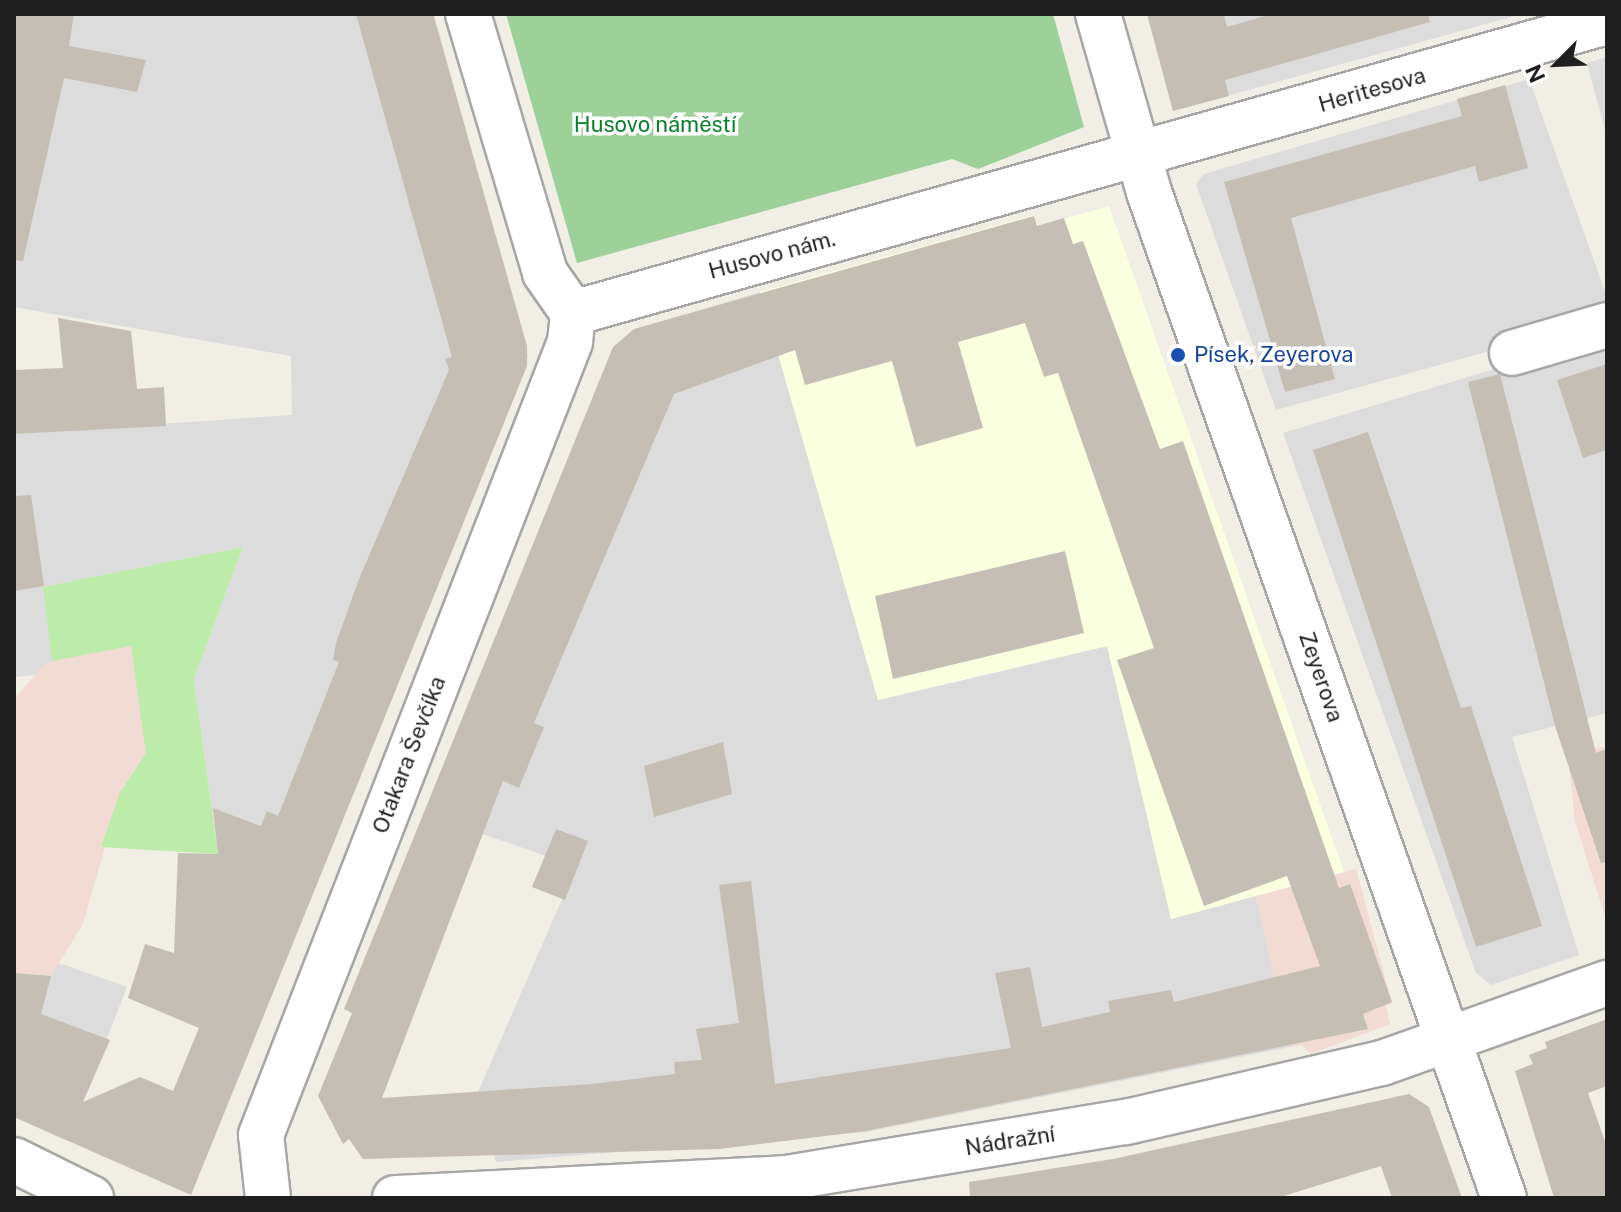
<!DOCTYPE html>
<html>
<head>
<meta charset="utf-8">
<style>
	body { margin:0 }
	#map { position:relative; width:1621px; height:1212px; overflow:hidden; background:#f0eee5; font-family:"Public Sans",sans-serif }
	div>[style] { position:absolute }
	.residential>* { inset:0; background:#dddcdc }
	.commercial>* { inset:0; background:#f1dbd4 }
	.education>* { inset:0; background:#f9ffdf }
	.grass>* { inset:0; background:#bdebaa }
	.forest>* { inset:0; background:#9ed099 }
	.building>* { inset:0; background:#c5beb4 }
	.roads { filter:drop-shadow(2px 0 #a6a6a6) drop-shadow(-2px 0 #a6a6a6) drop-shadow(0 2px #a6a6a6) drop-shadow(0 -2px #a6a6a6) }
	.minor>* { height:44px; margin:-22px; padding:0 22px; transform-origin:22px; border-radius:22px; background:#fff }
	.dots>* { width:22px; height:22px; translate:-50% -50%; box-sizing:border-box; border:4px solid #fff; border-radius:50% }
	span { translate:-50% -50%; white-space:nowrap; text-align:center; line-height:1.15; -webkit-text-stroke:7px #fff; paint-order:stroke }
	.street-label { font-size:22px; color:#1f1f1f }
	.park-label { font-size:22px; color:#09802b }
	.transit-label { font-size:22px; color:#164399 }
	.left { translate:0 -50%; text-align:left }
	.frame { position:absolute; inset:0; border:16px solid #1f1f1f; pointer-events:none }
	.north { position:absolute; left:1517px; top:24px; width:80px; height:80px; -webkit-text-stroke:6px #fff; paint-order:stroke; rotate:246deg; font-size:22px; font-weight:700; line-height:32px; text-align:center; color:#1f1f1f }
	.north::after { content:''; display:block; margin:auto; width:28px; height:36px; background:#1f1f1f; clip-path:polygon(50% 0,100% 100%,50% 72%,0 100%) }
</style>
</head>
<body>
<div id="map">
	<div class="residential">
		<div style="clip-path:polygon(14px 14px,434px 14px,528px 357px,293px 939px,216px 892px,218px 853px,194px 679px,243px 547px,44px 587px,54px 673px,14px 677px,14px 434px,292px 415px,291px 356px,14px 307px)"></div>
		<div style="clip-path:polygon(1147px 14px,1522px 14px,1173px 111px)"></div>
		<div style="clip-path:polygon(1607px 57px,1607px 138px,1587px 63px)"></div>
		<div style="clip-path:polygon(1529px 79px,1607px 297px,1606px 319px,1276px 410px,1196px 184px,1204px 174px)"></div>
		<div style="clip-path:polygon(760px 292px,878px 700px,1108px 646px,1171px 919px,1256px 896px,1290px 1047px,866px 1132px,496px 1162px,478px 1092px,587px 842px,546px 856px,425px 814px,612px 350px,633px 330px)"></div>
		<div style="clip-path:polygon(1607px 335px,1607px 713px,1512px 737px,1579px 955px,1491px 985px,1476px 973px,1283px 433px)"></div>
		<div style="clip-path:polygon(14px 958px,65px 965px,127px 987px,67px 1141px,14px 1117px)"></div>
	</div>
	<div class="commercial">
		<div style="clip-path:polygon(131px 645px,148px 751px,122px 788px,83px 924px,51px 976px,14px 973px,14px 699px,47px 662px)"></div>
		<div style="clip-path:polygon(1607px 746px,1607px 922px,1575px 822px,1568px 755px)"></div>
		<div style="clip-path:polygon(1356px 869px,1392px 1003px,1386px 1006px,1390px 1024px,1311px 1054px,1302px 1045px,1290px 1047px,1256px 896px)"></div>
	</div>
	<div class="education">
		<div style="clip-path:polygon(1109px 206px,1344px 872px,1171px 919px,1107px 646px,878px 700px,760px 292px,1034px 215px,1037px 227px)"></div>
	</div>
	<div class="grass">
		<div style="clip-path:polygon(243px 547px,194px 679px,218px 854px,101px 847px,120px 792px,146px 753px,131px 646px,52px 661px,43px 587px)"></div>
	</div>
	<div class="forest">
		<div style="clip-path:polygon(506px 14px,1053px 14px,1084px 127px,978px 169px,952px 159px,577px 263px)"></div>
	</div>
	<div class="building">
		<div style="clip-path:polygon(14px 14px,74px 14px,69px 46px,146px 60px,137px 92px,64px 78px,23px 261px,14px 260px)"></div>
		<div style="clip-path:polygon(356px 14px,433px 14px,527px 346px,527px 366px,191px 1195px,14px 1117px,14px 973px,51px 976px,41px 1014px,110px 1040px,83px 1102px,140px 1077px,173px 1091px,199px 1028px,128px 998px,145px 944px,174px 953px,178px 853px,218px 854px,213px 808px,261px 826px,267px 811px,278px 816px,339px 662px,333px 660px,336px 643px,359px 579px,449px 370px,445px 359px,452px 357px)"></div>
		<div style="clip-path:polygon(1147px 14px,1224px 14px,1227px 27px,1272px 14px,1428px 14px,1430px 22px,1225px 80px,1229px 96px,1173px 111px)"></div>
		<div style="clip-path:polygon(1505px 85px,1528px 168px,1479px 182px,1475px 166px,1291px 218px,1335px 379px,1285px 392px,1224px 182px,1462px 116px,1457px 99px)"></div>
		<div style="clip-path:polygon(evenodd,1034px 216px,1037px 226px,1064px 218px,1073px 244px,1083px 241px,1160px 449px,1183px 441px,1339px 888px,1350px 884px,1392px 1002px,1363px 1014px,1368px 1029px,866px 1131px,719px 1149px,363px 1159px,349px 1139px,343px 1144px,318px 1096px,352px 1013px,344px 1009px,613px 347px,634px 329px,1034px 216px,1025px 323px,1044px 377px,1058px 373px,1154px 648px,1117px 660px,1204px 906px,1287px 876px,1320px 966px,1174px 1002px,1171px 990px,1108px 1001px,1110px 1012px,1042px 1027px,1030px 967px,995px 973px,1011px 1048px,775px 1084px,751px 881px,719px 885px,739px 1023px,696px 1029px,702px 1060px,674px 1062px,675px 1074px,592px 1084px,382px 1098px,503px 781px,519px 788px,544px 727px,534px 723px,674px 394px,795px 350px,805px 385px,892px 361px,916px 447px,983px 428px,958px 342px,1025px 323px)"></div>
		<div style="clip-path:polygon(58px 318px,131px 331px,137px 389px,164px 387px,166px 426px,14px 434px,14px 370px,63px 368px)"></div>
		<div style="clip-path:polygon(1607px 364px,1607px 450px,1583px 458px,1557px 380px)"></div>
		<div style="clip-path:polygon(1500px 374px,1596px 753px,1607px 749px,1607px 862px,1601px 863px,1555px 726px,1468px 382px)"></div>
		<div style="clip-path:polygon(1368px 432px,1461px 708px,1471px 706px,1542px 926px,1476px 947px,1313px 450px)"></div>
		<div style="clip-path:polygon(31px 495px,44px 586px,14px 591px,14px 496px)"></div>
		<div style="clip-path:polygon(1065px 551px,1084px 633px,893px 679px,875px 596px)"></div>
		<div style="clip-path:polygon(723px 742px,732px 794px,654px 817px,644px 766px)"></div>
		<div style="clip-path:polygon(556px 829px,588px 841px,565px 900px,532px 887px)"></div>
		<div style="clip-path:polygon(1607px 1019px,1607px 1086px,1588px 1093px,1607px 1147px,1607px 1198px,1554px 1198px,1515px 1071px,1533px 1064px,1529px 1055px,1547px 1048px,1545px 1042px)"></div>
		<div style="clip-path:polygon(1409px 1094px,1429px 1107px,1462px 1198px,1392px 1198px,1381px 1166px,1277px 1198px,970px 1198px,969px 1182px,1113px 1159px)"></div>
	</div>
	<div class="roads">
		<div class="minor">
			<div style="left:468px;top:14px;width:270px;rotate:73.4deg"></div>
			<div style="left:545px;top:273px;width:49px;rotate:55deg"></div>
			<div style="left:1098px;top:14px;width:185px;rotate:74deg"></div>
			<div style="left:1149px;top:192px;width:1067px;rotate:70.56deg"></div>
			<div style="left:573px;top:313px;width:1074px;rotate:-15.72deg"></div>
			<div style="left:1512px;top:353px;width:99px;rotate:-16.4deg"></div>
			<div style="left:14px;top:1160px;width:86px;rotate:26.3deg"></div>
			<div style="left:268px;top:1198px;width:63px;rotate:-96.3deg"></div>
			<div style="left:261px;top:1135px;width:851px;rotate:-68.71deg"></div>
			<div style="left:570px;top:342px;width:29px;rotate:-84deg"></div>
			<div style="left:395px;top:1198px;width:392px;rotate:-2.9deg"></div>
			<div style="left:786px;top:1178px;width:345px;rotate:-9.4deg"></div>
			<div style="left:1126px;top:1122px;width:263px;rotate:-13deg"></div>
			<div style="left:1382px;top:1063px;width:239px;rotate:-19.6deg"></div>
		</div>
	</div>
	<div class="dots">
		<div style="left:1178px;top:355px;background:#1a4fb4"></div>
	</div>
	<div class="street-label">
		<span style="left:1372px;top:90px;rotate:-16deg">Heritesova</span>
		<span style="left:772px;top:255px;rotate:-15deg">Husovo nám.</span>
		<span style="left:1321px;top:677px;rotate:71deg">Zeyerova</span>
		<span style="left:409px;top:755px;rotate:-69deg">Otakara Ševčíka</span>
		<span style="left:1010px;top:1141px;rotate:-9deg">Nádražní</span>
	</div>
	<div class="park-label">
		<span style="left:655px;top:125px">Husovo náměstí</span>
	</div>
	<div class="transit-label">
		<span class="left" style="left:1194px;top:355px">Písek, Zeyerova</span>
	</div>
	<div class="frame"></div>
	<div class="north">N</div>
</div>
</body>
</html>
